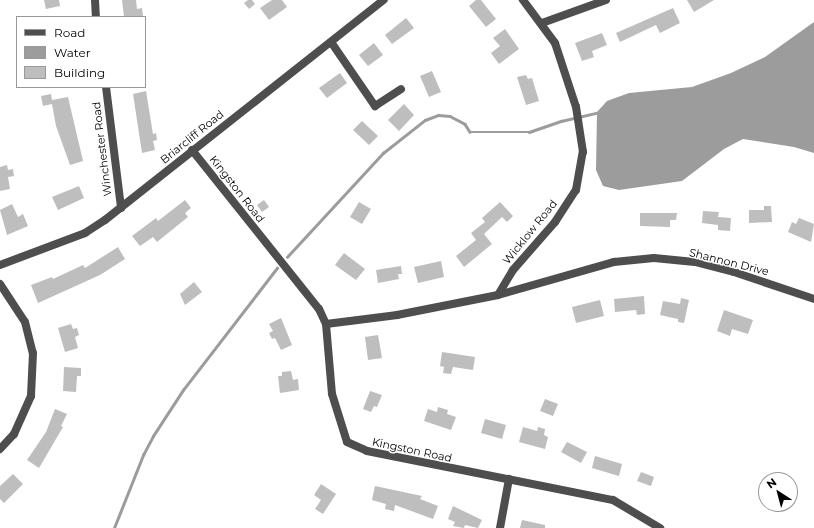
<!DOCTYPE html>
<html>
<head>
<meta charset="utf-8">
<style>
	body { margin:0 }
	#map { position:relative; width:814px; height:528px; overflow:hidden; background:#fff; font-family:Montserrat,sans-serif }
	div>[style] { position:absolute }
	.water>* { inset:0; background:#9c9c9c }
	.stream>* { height:2.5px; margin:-1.25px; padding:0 1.25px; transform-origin:1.25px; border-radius:1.25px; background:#9c9c9c }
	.building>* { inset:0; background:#bebebe }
	.minor>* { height:8px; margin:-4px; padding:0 4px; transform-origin:4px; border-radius:4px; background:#4e4e4e }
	span { translate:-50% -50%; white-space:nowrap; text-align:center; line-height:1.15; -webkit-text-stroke:3px #fff; paint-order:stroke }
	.street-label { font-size:11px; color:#000 }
	.legend { position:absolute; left:16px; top:16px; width:130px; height:72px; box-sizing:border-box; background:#fff; border:1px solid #999; margin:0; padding:5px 7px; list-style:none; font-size:12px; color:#000 }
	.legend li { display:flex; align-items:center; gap:8px; height:20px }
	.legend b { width:20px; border:1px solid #999 }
	.north { position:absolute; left:758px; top:472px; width:40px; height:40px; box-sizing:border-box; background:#fff; border:1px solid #999; border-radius:50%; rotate:324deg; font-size:11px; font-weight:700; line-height:16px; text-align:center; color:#000 }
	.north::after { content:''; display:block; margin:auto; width:14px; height:18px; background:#000; clip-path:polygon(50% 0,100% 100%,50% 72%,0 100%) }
</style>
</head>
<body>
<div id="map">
	<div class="water">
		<div style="clip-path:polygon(814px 22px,814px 153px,794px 147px,743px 139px,724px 149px,682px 181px,619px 190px,603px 186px,596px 170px,597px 112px,607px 101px,629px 93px,692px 87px,731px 73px,765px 57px)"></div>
	</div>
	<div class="stream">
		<div style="left:287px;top:257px;width:142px;rotate:-47.3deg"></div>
		<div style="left:383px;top:153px;width:53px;rotate:-38.2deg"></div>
		<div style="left:425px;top:120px;width:14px;rotate:-21deg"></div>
		<div style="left:438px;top:115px;width:12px;rotate:5deg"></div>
		<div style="left:450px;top:116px;width:17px;rotate:28deg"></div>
		<div style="left:465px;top:124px;width:9px;rotate:58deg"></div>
		<div style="left:470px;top:132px;width:59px"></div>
		<div style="left:529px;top:132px;width:34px;rotate:-19deg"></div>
		<div style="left:561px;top:121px;width:39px;rotate:-13deg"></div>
		<div style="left:114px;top:528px;width:79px;rotate:-68.3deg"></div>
		<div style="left:143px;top:455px;width:21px;rotate:-62deg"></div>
		<div style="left:153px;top:436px;width:55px;rotate:-56.9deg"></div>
		<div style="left:183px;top:390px;width:154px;rotate:-52.4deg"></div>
	</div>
	<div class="building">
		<div style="clip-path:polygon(44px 0,59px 0,60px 6px,46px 9px)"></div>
		<div style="clip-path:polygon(122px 0,136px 0,137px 9px,142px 8px,143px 16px,124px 17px)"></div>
		<div style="clip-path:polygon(248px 0,252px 0,255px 4px,249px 9px,244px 3px)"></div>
		<div style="clip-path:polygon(272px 0,282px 0,287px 7px,269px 20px,260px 8px)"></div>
		<div style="clip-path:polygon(476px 0,481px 0,496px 19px,486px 27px,469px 6px)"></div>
		<div style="clip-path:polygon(687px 0,714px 0,694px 12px)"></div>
		<div style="clip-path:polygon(673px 8px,680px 23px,660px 33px,656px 25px,620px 42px,616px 33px)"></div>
		<div style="clip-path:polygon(406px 18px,414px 28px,392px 44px,385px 35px)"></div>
		<div style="clip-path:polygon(505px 29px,519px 49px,499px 64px,491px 53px,500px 46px,493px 38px)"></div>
		<div style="clip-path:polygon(602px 33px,607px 45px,592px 51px,594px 57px,582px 61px,575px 43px)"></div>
		<div style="clip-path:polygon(374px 43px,383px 55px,368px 66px,359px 55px)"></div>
		<div style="clip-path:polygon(432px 71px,441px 92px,429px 97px,420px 76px)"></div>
		<div style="clip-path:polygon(340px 73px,347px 83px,327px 98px,319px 88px)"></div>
		<div style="clip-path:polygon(526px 75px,528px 79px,532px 78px,539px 101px,526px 105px,517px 77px)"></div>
		<div style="clip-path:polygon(146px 91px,153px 134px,156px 133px,157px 140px,153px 141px,155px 150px,142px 153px,133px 94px)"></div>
		<div style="clip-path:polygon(51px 94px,52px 100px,68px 97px,83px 161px,70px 165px,56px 126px,52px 104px,43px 106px,41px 96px)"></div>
		<div style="clip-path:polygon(404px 104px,414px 115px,399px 131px,388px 120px)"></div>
		<div style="clip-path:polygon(362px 121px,378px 136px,369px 145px,353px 130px)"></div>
		<div style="clip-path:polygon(7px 165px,8px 170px,13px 169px,14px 176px,8px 177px,10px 189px,0 191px,0 167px)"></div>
		<div style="clip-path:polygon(79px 186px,84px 198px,58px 210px,52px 197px)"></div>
		<div style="clip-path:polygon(185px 200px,191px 208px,185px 213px,188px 217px,157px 242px,153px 237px,140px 246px,132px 236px,156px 218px,158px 221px)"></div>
		<div style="clip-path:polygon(264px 200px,269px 207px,262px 212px,257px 205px)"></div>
		<div style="clip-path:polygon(359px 202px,371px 209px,362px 224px,350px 217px)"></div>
		<div style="clip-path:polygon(500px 202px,513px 216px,507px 222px,502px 217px,484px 234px,492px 244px,464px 267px,456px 256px,476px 240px,471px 233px,485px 222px,482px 218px)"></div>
		<div style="clip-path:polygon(12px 204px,18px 217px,23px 214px,28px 226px,7px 235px,0 210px)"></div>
		<div style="clip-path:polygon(764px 206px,771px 206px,772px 222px,749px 223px,749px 210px,764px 210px)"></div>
		<div style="clip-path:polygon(703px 211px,719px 212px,718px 217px,731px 218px,730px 231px,718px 230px,718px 225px,702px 223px)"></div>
		<div style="clip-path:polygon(640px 213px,677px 213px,676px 220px,670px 220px,670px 227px,640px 226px)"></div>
		<div style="clip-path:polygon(799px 218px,814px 224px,811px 242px,788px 232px,792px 222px,796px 224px)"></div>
		<div style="clip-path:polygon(118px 247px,125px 259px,100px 275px,38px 303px,31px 285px,52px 277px,53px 279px,83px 265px,85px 268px)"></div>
		<div style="clip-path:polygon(344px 253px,365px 269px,356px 280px,335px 265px)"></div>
		<div style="clip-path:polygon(441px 261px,444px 277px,418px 283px,414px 267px)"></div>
		<div style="clip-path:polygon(401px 266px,402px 274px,398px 274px,399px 279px,378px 283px,376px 270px)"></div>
		<div style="clip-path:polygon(194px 282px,202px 292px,185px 305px,180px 294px)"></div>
		<div style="clip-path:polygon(644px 296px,645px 314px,637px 315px,636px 310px,615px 312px,614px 299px)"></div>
		<div style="clip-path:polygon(681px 298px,689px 300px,684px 323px,678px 322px,678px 319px,660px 315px,663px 301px,680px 304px)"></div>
		<div style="clip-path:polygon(600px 300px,604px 316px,576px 323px,572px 307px)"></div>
		<div style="clip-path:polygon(724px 310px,753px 320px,748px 334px,732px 329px,730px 336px,717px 331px)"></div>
		<div style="clip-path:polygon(281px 318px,292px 345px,281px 350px,275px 338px,272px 339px,269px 333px,273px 331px,269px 324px)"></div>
		<div style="clip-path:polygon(71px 324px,73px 329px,77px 328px,79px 335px,75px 337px,78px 348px,65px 352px,58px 328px)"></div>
		<div style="clip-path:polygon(378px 335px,382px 358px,368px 360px,365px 337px)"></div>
		<div style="clip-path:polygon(442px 352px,475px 357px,473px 370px,453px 367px,451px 374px,443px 373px,444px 367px,440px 366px)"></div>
		<div style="clip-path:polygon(64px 367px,81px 368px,81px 376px,77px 376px,76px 392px,63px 391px)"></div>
		<div style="clip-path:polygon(291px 371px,293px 380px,298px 379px,299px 390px,280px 393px,278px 376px,282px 376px,282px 372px)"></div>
		<div style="clip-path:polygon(370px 391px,382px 395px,377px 407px,374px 406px,371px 412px,363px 409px)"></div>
		<div style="clip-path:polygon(545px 399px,558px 404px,553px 416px,540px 411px)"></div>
		<div style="clip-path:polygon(438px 407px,448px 410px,447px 414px,456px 417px,451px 430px,424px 421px,428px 409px,437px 412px)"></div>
		<div style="clip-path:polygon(55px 409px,67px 414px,61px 426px,63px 427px,39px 468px,27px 460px,46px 432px)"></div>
		<div style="clip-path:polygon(485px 419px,506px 425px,502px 439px,481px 433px)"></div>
		<div style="clip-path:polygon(523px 427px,537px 431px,538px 427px,545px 429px,544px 435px,548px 437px,545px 449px,519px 442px)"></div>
		<div style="clip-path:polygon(567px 442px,587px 452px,581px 463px,561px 452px)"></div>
		<div style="clip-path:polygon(595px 456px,622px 464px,619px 476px,592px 468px)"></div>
		<div style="clip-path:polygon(641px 472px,654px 477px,651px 486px,637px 481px)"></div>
		<div style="clip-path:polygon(13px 474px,23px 484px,4px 503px,0 499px,0 486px)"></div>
		<div style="clip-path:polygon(321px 484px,336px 494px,323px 514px,315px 509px,321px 500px,314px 495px)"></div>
		<div style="clip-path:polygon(375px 486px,422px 496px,420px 499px,438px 506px,433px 519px,395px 505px,394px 511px,385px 509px,386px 504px,372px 500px)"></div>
		<div style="clip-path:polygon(453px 506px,482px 520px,478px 528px,465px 525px,464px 528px,453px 526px,455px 522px,448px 519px)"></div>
		<div style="clip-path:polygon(522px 520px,545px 525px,545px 528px,520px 528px)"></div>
	</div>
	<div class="minor">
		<div style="left:95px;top:0;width:17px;rotate:87deg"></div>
		<div style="left:542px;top:23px;width:68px;rotate:-19.8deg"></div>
		<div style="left:331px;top:42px;width:78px;rotate:55.5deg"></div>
		<div style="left:375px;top:106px;width:31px;rotate:-33deg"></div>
		<div style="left:106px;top:87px;width:122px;rotate:82.9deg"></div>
		<div style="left:192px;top:150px;width:203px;rotate:51.4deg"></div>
		<div style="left:319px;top:309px;width:17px;rotate:65deg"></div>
		<div style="left:326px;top:324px;width:70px;rotate:85.1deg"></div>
		<div style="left:332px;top:394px;width:50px;rotate:72.6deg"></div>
		<div style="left:347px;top:442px;width:22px;rotate:24deg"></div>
		<div style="left:367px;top:451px;width:251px;rotate:11.3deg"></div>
		<div style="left:613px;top:500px;width:55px;rotate:30.8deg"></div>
		<div style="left:0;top:265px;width:91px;rotate:-20.6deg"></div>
		<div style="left:85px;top:233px;width:24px;rotate:-33deg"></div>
		<div style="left:105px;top:220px;width:355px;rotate:-38.3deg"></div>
		<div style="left:0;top:284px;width:45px;rotate:56.7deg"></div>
		<div style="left:25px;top:322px;width:32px;rotate:76deg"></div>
		<div style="left:33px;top:353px;width:43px;rotate:92.7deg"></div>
		<div style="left:31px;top:396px;width:42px;rotate:114.1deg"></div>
		<div style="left:14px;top:434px;width:21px;rotate:133deg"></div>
		<div style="left:498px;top:295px;width:121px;rotate:-15.9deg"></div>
		<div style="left:614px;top:262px;width:40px;rotate:-5.7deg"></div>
		<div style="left:654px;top:258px;width:41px;rotate:5.6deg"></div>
		<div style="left:695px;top:262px;width:40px;rotate:14.4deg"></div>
		<div style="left:734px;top:272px;width:84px;rotate:18.6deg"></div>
		<div style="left:326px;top:324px;width:72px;rotate:-7.2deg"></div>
		<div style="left:397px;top:315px;width:103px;rotate:-11.2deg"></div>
		<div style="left:498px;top:295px;width:29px;rotate:-59deg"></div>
		<div style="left:513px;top:270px;width:64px;rotate:-48.8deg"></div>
		<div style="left:555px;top:222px;width:38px;rotate:-57deg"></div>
		<div style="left:576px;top:190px;width:39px;rotate:-80deg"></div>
		<div style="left:583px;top:152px;width:46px;rotate:-98.8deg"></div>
		<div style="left:576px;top:107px;width:67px;rotate:-108.2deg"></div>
		<div style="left:555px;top:43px;width:54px;rotate:-126.7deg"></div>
		<div style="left:500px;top:528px;width:50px;rotate:-79.6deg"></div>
	</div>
	<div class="street-label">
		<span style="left:192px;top:137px;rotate:-39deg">Briarcliff Road</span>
		<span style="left:102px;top:149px;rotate:-97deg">Winchester Road</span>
		<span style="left:237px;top:189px;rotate:52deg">Kingston Road</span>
		<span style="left:530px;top:232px;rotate:-51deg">Wicklow Road</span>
		<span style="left:729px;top:262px;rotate:14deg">Shannon Drive</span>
		<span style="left:412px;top:450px;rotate:12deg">Kingston Road</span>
	</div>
	<ul class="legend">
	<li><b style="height:5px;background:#4e4e4e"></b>Road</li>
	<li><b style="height:11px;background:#9c9c9c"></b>Water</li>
	<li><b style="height:11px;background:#bebebe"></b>Building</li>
	</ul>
	<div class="north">N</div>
</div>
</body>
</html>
